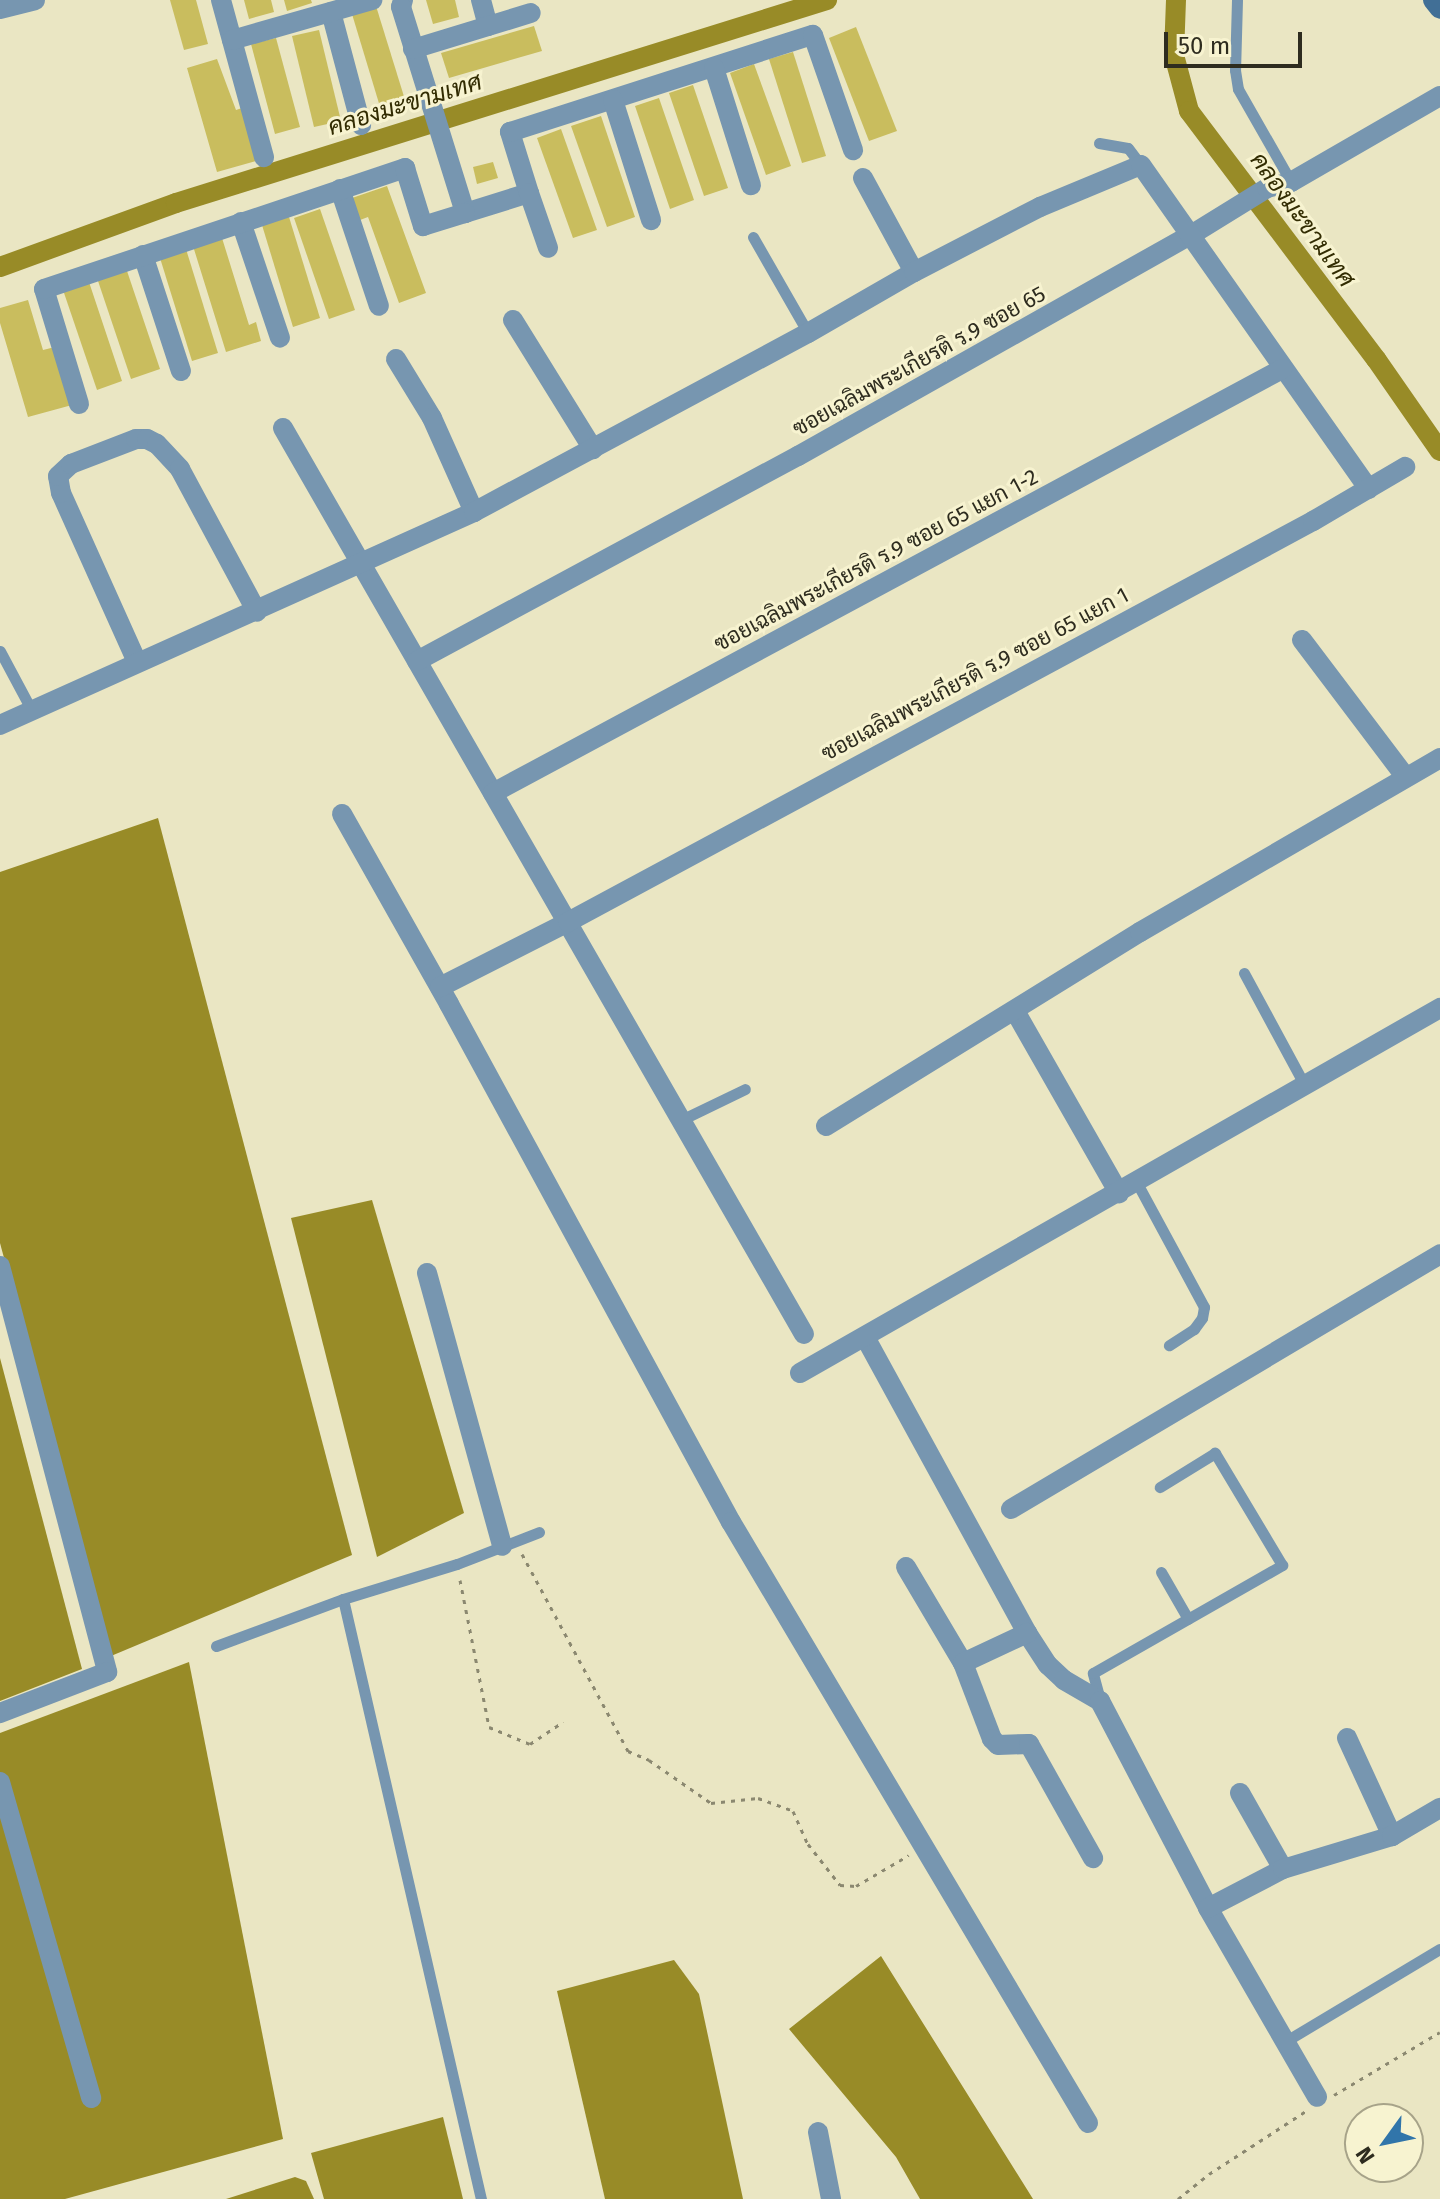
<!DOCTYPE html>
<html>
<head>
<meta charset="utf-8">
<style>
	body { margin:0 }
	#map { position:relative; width:1440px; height:2199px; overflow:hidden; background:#eae6c3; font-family:"Fira Sans",Sarabun,sans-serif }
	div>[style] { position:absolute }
	.water>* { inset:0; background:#988b27 }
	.canal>* { height:20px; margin:-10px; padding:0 10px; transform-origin:10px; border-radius:10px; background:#988b27 }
	.building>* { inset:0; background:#c9bd5e }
	.path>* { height:3px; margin-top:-1.5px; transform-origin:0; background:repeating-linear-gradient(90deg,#8b8870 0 4px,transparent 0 10px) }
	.service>* { height:11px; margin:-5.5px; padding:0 5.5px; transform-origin:5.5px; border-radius:5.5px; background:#7796b0 }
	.minor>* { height:20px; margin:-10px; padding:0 10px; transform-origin:10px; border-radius:10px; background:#7796b0 }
	.secondary>* { height:20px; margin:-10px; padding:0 10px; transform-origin:10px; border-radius:10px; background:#416f96 }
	span { translate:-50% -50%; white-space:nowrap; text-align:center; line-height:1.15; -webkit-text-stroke:6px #f7f3d0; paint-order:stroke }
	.street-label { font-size:22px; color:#2e2c1f }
	.water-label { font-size:24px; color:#322c02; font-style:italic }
	.north { position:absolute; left:1344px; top:2103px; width:80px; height:80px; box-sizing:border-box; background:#f7f3d0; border:2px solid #a7a389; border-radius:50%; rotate:237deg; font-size:22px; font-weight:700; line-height:32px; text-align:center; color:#2e2c1f }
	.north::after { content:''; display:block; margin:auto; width:28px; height:36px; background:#3175aa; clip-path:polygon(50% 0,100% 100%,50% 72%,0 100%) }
	.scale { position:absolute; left:1164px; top:32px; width:138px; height:36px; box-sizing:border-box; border:4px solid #2e2c1f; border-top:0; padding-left:10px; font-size:24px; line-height:28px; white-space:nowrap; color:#2e2c1f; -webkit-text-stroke:6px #f7f3d0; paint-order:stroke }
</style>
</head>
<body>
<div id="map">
	<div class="water">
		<div style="clip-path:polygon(158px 818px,352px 1555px,111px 1656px,0 1243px,0 872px)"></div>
		<div style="clip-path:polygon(372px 1200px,464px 1513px,377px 1557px,291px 1218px)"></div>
		<div style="clip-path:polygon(0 1358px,82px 1669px,0 1701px)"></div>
		<div style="clip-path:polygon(189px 1662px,283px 2139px,65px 2199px,0 2199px,0 1733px)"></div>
		<div style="clip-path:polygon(881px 1956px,1033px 2199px,920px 2199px,896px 2157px,789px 2029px)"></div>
		<div style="clip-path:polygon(674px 1960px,699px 1994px,743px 2199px,605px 2199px,557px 1991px)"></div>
		<div style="clip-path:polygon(443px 2117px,463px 2199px,324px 2199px,311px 2153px)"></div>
		<div style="clip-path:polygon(295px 2177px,306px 2181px,314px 2199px,226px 2199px)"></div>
	</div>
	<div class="canal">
		<div style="left:1176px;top:0;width:55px;rotate:92.1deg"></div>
		<div style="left:1174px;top:55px;width:58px;rotate:75deg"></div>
		<div style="left:1189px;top:111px;width:311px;rotate:53deg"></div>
		<div style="left:1376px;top:359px;width:112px;rotate:55.2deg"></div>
		<div style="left:0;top:267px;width:187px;rotate:-20deg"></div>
		<div style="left:176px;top:203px;width:682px;rotate:-17.32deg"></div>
	</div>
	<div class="building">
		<div style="clip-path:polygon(170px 0,196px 0,208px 44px,184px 50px)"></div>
		<div style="clip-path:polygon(244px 0,271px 0,274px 12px,249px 19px)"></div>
		<div style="clip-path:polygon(284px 0,311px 0,312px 3px,287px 11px)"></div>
		<div style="clip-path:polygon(426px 0,455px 0,459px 17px,433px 24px)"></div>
		<div style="clip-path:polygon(376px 6px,406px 103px,381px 110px,352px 14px)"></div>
		<div style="clip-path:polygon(534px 26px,542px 51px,449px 78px,441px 53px)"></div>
		<div style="clip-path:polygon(856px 27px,897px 131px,869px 141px,829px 38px)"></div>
		<div style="clip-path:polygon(319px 30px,341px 121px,314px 127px,292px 36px)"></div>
		<div style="clip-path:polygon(276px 38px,300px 127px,275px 134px,251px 44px)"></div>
		<div style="clip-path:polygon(793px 52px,826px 156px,802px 163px,769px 59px)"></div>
		<div style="clip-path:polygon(217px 59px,236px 110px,245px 107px,260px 160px,217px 172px,187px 68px)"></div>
		<div style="clip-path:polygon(754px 64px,791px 166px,766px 175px,730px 73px)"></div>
		<div style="clip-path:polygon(693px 85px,728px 188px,704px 196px,669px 93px)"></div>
		<div style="clip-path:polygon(659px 98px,694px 200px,670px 209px,635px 106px)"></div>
		<div style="clip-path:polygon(601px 116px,635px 217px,607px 227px,571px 126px)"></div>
		<div style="clip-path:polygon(561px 129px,597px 230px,573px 238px,537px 138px)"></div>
		<div style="clip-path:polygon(493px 162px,498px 178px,477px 184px,473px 167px)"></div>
		<div style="clip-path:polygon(387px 186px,426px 293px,399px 303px,368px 217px,360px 220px,352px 198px)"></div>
		<div style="clip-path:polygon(320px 209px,355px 310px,329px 319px,294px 218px)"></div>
		<div style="clip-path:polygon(289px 217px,320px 318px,293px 327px,262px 225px)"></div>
		<div style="clip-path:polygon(222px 238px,249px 325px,256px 322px,261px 341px,226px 352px,193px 246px)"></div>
		<div style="clip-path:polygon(186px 249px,218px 353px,192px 361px,160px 258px)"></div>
		<div style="clip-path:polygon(126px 268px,160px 369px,131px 379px,97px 278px)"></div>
		<div style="clip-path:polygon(88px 279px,122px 381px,97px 390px,62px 287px)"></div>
		<div style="clip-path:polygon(28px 300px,43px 350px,55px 347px,72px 405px,28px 417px,0 323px,0 308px)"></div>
	</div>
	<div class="path">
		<div style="left:522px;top:1554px;width:224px;rotate:61.7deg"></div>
		<div style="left:628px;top:1751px;width:23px;rotate:23deg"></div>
		<div style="left:649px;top:1760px;width:75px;rotate:34.7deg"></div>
		<div style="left:711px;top:1803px;width:47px;rotate:-6.1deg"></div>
		<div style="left:758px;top:1798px;width:37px;rotate:20deg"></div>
		<div style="left:793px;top:1811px;width:36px;rotate:66deg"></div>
		<div style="left:808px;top:1844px;width:52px;rotate:52deg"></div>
		<div style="left:840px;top:1885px;width:16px;rotate:4deg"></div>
		<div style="left:856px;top:1886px;width:61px;rotate:-30.3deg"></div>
		<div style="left:460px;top:1580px;width:150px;rotate:78.8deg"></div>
		<div style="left:489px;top:1727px;width:44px;rotate:22.5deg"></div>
		<div style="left:530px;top:1744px;width:40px;rotate:-34deg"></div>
		<div style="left:1334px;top:2095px;width:123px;rotate:-30.7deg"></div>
		<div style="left:1178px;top:2199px;width:40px;rotate:-39deg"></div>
		<div style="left:1209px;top:2174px;width:116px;rotate:-33deg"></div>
	</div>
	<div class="service">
		<div style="left:1237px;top:0;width:70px;rotate:91.6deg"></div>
		<div style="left:1235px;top:70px;width:19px;rotate:81deg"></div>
		<div style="left:1238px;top:89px;width:107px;rotate:60.3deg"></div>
		<div style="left:1099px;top:143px;width:29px;rotate:10deg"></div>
		<div style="left:1128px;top:148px;width:21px;rotate:53deg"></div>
		<div style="left:753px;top:237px;width:111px;rotate:60.2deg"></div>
		<div style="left:0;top:651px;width:68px;rotate:61.9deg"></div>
		<div style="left:1244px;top:973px;width:128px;rotate:61.6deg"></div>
		<div style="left:681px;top:1120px;width:71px;rotate:-25.8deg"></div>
		<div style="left:1137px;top:1183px;width:141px;rotate:61.6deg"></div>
		<div style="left:1204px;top:1307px;width:11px;rotate:100deg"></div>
		<div style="left:1202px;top:1318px;width:14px;rotate:126deg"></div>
		<div style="left:1194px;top:1329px;width:30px;rotate:147deg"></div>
		<div style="left:1161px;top:1572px;width:54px;rotate:60.1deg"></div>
		<div style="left:343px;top:1599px;width:616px;rotate:77.05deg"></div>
		<div style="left:216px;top:1646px;width:135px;rotate:-20.3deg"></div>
		<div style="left:343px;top:1599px;width:119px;rotate:-17.1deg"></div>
		<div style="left:457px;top:1564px;width:88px;rotate:-21.3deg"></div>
		<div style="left:1100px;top:1700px;width:28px;rotate:-105deg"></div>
		<div style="left:1093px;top:1673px;width:218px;rotate:-29.7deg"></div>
		<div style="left:1282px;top:1565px;width:131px;rotate:-120.9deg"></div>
		<div style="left:1215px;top:1453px;width:65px;rotate:148.3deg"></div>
		<div style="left:1286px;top:2041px;width:179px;rotate:-30.9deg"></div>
	</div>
	<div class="minor">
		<div style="left:221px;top:0;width:163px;rotate:74.7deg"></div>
		<div style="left:403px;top:0;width:7px;rotate:106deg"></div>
		<div style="left:401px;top:7px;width:216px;rotate:72.7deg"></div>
		<div style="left:465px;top:213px;width:67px;rotate:-17.4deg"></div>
		<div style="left:529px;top:193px;width:64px;rotate:-107.3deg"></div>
		<div style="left:510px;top:132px;width:318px;rotate:-17.8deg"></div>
		<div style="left:813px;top:35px;width:122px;rotate:70.8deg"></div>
		<div style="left:481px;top:0;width:27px;rotate:75deg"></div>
		<div style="left:0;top:9px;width:36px;rotate:-14deg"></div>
		<div style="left:331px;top:12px;width:117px;rotate:75.1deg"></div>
		<div style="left:232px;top:40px;width:146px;rotate:-15.9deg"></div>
		<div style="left:413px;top:49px;width:123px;rotate:-17deg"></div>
		<div style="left:714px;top:68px;width:123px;rotate:72.5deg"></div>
		<div style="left:613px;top:100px;width:126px;rotate:72.4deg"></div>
		<div style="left:863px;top:178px;width:107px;rotate:61.5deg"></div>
		<div style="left:340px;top:189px;width:123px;rotate:71.6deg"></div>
		<div style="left:529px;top:193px;width:58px;rotate:70.9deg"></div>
		<div style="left:241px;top:222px;width:122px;rotate:71.4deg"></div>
		<div style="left:143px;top:255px;width:122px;rotate:71.9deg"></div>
		<div style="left:513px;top:320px;width:152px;rotate:58.2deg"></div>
		<div style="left:396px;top:359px;width:69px;rotate:58.6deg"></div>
		<div style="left:432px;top:418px;width:103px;rotate:65.9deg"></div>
		<div style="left:79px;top:404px;width:120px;rotate:-106.9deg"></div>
		<div style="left:44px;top:289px;width:381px;rotate:-18.5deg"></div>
		<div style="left:405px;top:168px;width:61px;rotate:72.8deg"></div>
		<div style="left:423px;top:226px;width:44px;rotate:-17.2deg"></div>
		<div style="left:283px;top:428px;width:1045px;rotate:60.1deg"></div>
		<div style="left:1302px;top:640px;width:171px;rotate:52.9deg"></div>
		<div style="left:417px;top:661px;width:433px;rotate:-28.3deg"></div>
		<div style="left:798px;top:456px;width:451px;rotate:-29.4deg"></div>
		<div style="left:1191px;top:235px;width:89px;rotate:-31.7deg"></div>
		<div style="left:1267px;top:188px;width:25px;rotate:-14deg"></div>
		<div style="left:1291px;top:182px;width:172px;rotate:-30deg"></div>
		<div style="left:137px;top:662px;width:185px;rotate:-114.2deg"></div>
		<div style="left:61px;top:493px;width:17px;rotate:-100deg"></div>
		<div style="left:58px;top:476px;width:18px;rotate:-43deg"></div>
		<div style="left:71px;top:464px;width:70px;rotate:-21deg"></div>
		<div style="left:136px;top:439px;width:11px"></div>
		<div style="left:147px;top:439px;width:11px;rotate:27deg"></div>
		<div style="left:157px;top:444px;width:34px;rotate:47deg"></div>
		<div style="left:180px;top:469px;width:162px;rotate:61.7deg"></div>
		<div style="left:0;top:725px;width:520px;rotate:-24.2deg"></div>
		<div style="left:474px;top:512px;width:379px;rotate:-28.2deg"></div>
		<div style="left:808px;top:333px;width:122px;rotate:-29.9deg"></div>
		<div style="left:914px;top:272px;width:142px;rotate:-27.3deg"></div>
		<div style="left:1040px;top:207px;width:109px;rotate:-22.6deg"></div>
		<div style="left:1141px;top:165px;width:396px;rotate:54.9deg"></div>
		<div style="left:493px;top:793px;width:896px;rotate:-28.25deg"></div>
		<div style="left:342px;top:814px;width:218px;rotate:60.6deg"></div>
		<div style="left:449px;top:1004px;width:590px;rotate:61.44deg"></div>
		<div style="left:731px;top:1522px;width:699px;rotate:59.29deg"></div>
		<div style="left:440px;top:987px;width:144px;rotate:-26.9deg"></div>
		<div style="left:568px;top:922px;width:846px;rotate:-28.29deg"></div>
		<div style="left:1313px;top:521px;width:107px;rotate:-30.4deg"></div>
		<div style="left:1015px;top:1011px;width:210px;rotate:60.3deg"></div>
		<div style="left:826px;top:1126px;width:369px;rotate:-31.7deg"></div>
		<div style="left:1140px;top:932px;width:347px;rotate:-30.1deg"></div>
		<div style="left:0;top:1266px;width:420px;rotate:75.2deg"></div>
		<div style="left:107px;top:1672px;width:115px;rotate:159deg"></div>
		<div style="left:427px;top:1273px;width:283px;rotate:74.6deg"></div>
		<div style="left:865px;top:1337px;width:337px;rotate:61.3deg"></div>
		<div style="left:1027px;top:1633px;width:38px;rotate:57deg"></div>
		<div style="left:1048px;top:1665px;width:22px;rotate:43deg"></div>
		<div style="left:1064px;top:1680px;width:42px;rotate:30.3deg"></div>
		<div style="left:1100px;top:1701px;width:233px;rotate:62.4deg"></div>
		<div style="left:1208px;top:1908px;width:218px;rotate:60deg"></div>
		<div style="left:800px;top:1373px;width:737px;rotate:-29.7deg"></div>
		<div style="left:1011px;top:1509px;width:499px;rotate:-30.7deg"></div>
		<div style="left:906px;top:1567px;width:112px;rotate:59.3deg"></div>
		<div style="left:963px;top:1663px;width:81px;rotate:69.1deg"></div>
		<div style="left:992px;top:1739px;width:8px;rotate:45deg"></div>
		<div style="left:998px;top:1745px;width:31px;rotate:-2deg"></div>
		<div style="left:1029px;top:1744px;width:131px;rotate:60.7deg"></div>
		<div style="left:963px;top:1663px;width:71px;rotate:-25.1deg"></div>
		<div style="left:1347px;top:1738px;width:108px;rotate:65.3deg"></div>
		<div style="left:0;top:1782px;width:329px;rotate:73.9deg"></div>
		<div style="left:1240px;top:1793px;width:87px;rotate:60.5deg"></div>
		<div style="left:1208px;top:1908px;width:85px;rotate:-27.5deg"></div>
		<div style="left:1283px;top:1869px;width:114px;rotate:-16.8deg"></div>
		<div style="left:1392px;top:1836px;width:56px;rotate:-30.3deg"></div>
		<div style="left:818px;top:2132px;width:68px;rotate:79deg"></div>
	</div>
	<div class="secondary">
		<div style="left:1433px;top:0;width:11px;rotate:52deg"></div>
	</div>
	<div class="street-label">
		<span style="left:919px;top:361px;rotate:-29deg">ซอยเฉลิมพระเกียรติ ร.9 ซอย 65</span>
		<span style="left:876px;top:560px;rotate:-28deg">ซอยเฉลิมพระเกียรติ ร.9 ซอย 65 แยก 1-2</span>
		<span style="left:975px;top:674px;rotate:-28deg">ซอยเฉลิมพระเกียรติ ร.9 ซอย 65 แยก 1</span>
	</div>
	<div class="water-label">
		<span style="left:405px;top:105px;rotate:-17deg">คลองมะขามเทศ</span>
		<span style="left:1302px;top:220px;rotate:54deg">คลองมะขามเทศ</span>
	</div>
	<div class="north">N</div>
	<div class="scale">50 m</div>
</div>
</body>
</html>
